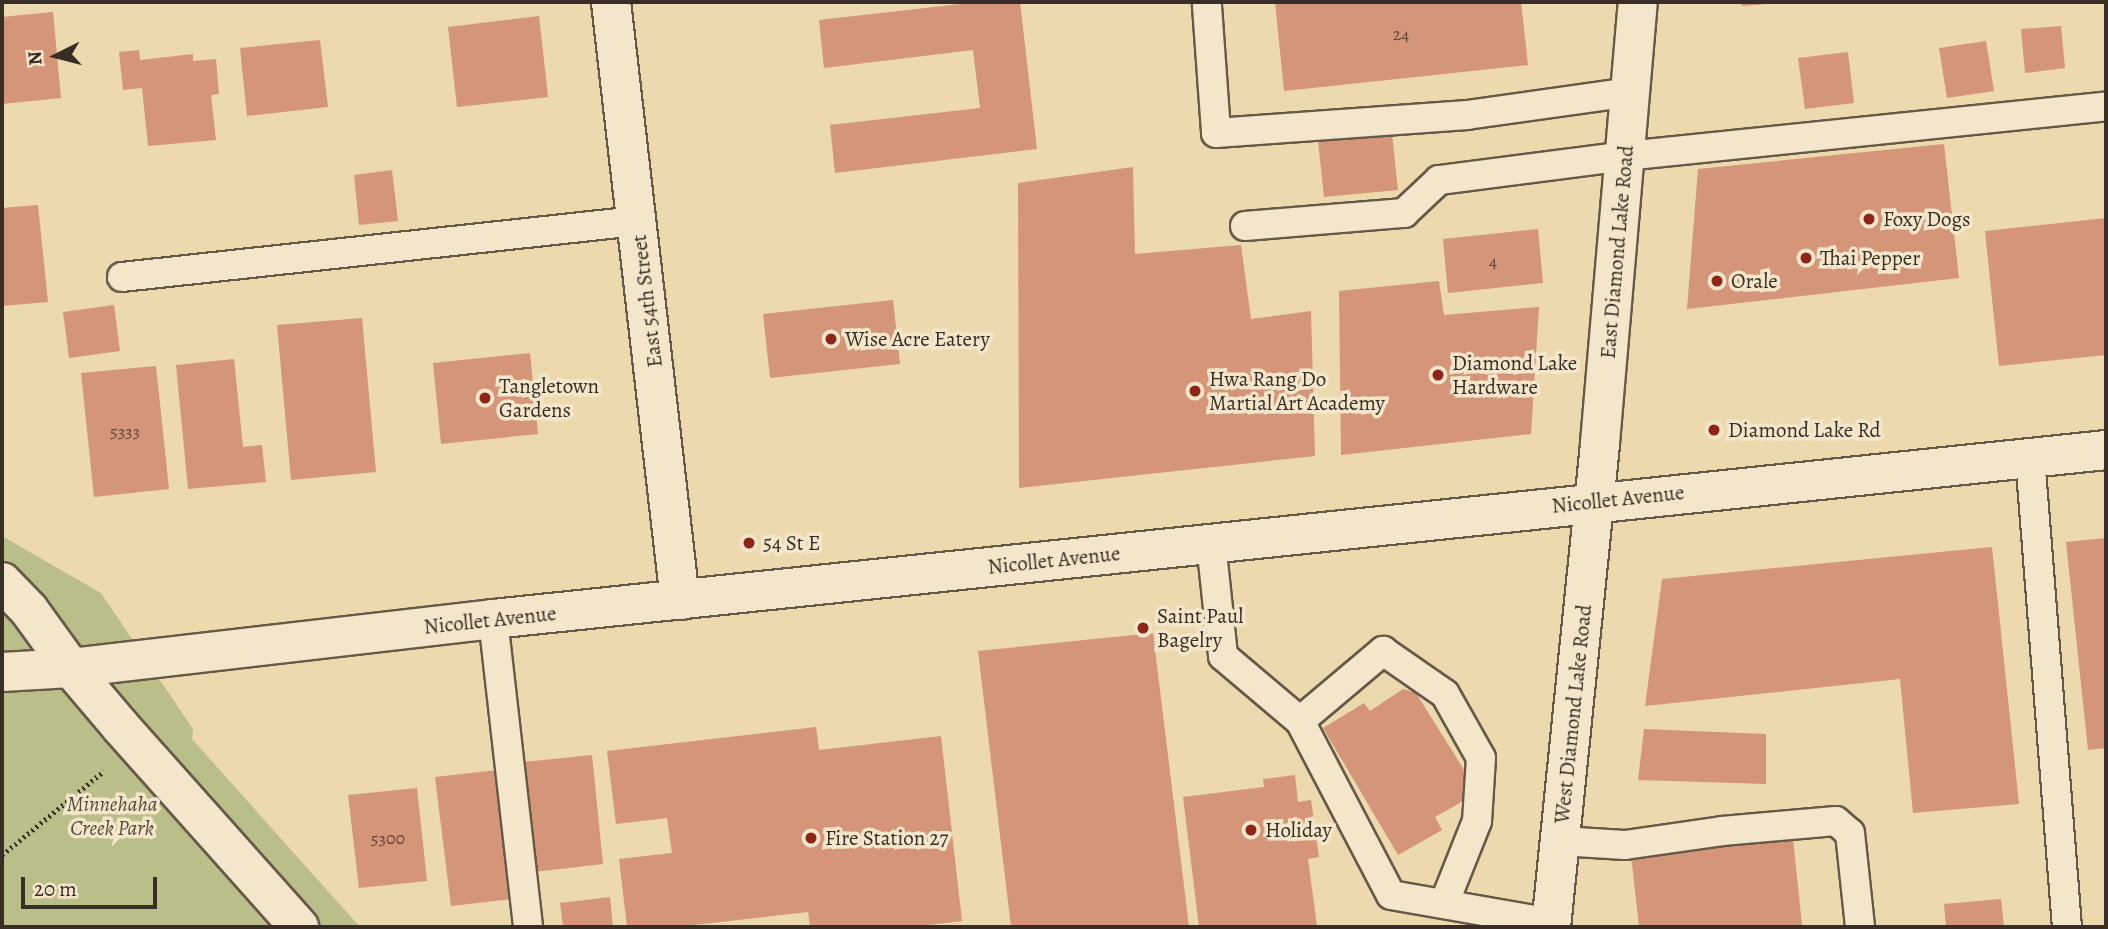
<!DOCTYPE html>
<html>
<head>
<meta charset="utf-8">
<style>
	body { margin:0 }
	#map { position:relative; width:2108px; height:929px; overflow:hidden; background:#ecd9ae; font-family:Alegreya,serif }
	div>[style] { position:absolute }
	.green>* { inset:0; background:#babf89 }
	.building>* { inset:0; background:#d49578 }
	.path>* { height:4.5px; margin-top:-2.25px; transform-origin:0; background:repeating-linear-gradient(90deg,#392e26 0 2px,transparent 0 5.5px) }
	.roads { filter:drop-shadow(2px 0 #665948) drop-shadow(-2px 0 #665948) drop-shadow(0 2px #665948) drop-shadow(0 -2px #665948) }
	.service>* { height:28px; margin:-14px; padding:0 14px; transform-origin:14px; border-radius:14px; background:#f3e6ca }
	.minor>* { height:38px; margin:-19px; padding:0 19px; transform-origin:19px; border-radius:19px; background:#f3e6ca }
	.tertiary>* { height:38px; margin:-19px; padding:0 19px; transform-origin:19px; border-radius:19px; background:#f3e6ca }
	.secondary>* { height:38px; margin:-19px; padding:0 19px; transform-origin:19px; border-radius:19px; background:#f3e6ca }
	.dots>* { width:19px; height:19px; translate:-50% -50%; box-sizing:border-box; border:4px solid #f3e6ca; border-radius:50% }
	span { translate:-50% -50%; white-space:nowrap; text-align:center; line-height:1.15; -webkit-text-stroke:7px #f3e6ca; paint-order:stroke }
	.number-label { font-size:18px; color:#60483a }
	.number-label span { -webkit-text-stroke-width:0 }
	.poi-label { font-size:21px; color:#392e26 }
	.left { translate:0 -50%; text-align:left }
	.street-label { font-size:21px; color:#392e26 }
	.park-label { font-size:21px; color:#534b3a; font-style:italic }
	.frame { position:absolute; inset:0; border:4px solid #392e26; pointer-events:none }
	.north { position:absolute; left:21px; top:21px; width:70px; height:70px; -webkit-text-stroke:5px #f3e6ca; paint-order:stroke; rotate:264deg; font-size:19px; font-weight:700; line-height:28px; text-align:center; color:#392e26 }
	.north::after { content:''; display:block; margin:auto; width:24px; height:32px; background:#392e26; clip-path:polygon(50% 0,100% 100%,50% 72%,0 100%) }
	.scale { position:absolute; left:21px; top:877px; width:136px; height:32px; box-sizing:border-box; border:4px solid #392e26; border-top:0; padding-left:9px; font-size:21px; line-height:24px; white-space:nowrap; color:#392e26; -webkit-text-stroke:5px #f3e6ca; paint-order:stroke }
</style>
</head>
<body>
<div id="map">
	<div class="green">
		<div style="clip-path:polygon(2px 536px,101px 593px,193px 729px,192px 739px,360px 927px,2px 927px)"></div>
	</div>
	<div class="building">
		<div style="clip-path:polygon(978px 2px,1020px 2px,1037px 149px,835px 173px,830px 125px,980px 108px,973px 50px,824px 68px,819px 20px)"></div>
		<div style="clip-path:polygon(1275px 2px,1521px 2px,1528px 65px,1284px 91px)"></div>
		<div style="clip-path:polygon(1742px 2px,1768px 2px,1768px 4px,1742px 6px)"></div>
		<div style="clip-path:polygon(53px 12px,61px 98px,2px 104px,2px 17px)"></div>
		<div style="clip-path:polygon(539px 16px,548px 97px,457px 107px,448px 27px)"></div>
		<div style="clip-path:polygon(2061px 26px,2065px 68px,2025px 73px,2021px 29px)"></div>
		<div style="clip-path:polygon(320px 40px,328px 107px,247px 116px,240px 48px)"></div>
		<div style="clip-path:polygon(1986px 41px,1994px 91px,1947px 98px,1939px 48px)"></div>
		<div style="clip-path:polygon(139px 50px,140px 60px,193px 54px,193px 61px,216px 59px,219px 94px,211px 95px,216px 140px,148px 146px,142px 88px,123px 90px,119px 52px)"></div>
		<div style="clip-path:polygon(1848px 52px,1854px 103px,1805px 109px,1798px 58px)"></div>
		<div style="clip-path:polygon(1392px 134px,1398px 190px,1324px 197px,1318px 141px)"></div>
		<div style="clip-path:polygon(1944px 144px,1959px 278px,1687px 309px,1698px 169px)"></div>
		<div style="clip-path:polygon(1133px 167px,1135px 254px,1241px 245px,1251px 319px,1311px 311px,1315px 456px,1019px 488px,1018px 183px)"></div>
		<div style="clip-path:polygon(392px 170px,398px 221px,359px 225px,354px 175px)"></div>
		<div style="clip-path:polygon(38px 205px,48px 302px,2px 306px,2px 208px)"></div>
		<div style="clip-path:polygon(2106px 218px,2106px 355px,1999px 366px,1985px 231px)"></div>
		<div style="clip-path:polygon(1538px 229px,1543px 283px,1448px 293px,1443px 239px)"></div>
		<div style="clip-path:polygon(1439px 281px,1444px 315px,1539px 307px,1531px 434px,1341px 455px,1339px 291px)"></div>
		<div style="clip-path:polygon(893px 300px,900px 364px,770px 378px,763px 314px)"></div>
		<div style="clip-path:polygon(114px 305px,120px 351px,69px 358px,63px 312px)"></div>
		<div style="clip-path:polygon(362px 318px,376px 472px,291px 480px,277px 325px)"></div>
		<div style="clip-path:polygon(530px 353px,538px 434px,441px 444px,433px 363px)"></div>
		<div style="clip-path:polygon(234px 359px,243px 447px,262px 445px,266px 482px,188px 489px,176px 365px)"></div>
		<div style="clip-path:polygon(156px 366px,169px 489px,94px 497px,81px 373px)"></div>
		<div style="clip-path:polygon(2106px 538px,2106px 748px,2088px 750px,2066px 542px)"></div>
		<div style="clip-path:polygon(1992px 547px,2019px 804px,1913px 813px,1900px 679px,1645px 706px,1662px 579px)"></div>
		<div style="clip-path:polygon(1153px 633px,1189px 927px,1011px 927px,978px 651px)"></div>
		<div style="clip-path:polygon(1403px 689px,1416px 693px,1471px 781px,1467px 799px,1435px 817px,1442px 830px,1398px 855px,1323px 728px,1364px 703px,1370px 711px)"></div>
		<div style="clip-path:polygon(816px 727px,819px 750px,941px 736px,962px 921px,911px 927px,810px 927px,808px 912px,677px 927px,627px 927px,619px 859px,672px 853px,667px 818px,616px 824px,607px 751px)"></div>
		<div style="clip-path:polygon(1644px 729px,1766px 734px,1766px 784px,1638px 780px)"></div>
		<div style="clip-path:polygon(592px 755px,603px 864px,534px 872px,524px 762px)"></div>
		<div style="clip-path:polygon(498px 770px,513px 899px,451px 906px,435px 777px)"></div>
		<div style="clip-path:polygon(1295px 775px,1298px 802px,1311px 800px,1319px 857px,1308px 859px,1317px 926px,1199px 927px,1183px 797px,1264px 787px,1263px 779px)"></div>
		<div style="clip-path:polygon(417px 788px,427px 881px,359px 888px,348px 795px)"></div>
		<div style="clip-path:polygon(1792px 829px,1802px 925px,1639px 927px,1630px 846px)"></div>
		<div style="clip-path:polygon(610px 897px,613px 927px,563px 927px,560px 903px)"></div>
		<div style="clip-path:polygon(2001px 899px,2004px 927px,1946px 927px,1944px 904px)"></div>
	</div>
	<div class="path">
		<div style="left:2px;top:855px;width:132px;rotate:-39.5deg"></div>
	</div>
	<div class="roads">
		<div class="service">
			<div style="left:1207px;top:6px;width:127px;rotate:85.9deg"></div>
			<div style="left:1216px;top:133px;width:252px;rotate:-4.1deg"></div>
			<div style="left:1467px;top:115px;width:166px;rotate:-8deg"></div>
			<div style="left:1245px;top:226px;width:160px;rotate:-4.7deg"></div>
			<div style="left:1404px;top:213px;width:48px;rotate:-43.3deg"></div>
			<div style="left:1439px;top:180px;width:189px;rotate:-7.3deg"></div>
			<div style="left:1626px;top:156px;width:483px;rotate:-5.9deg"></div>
			<div style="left:122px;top:277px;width:518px;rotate:-6.21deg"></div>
			<div style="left:2030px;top:457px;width:471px;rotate:85.5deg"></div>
			<div style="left:1211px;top:543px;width:114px;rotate:83.9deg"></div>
			<div style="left:1223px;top:656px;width:101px;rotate:40.2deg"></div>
			<div style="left:1300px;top:721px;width:196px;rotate:62.4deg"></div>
			<div style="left:1391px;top:895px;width:163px;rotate:9.9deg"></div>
			<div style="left:493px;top:619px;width:310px;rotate:83.5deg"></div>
			<div style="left:1300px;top:721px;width:109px;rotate:-40.1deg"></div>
			<div style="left:1383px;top:651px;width:75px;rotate:34.7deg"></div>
			<div style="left:1445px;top:694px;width:73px;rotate:60.6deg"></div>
			<div style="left:1481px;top:758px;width:63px;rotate:93.6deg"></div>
			<div style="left:1477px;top:821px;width:89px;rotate:111.7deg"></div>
			<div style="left:1560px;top:841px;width:65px;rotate:3.5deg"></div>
			<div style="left:1625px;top:845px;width:98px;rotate:-8.2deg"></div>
			<div style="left:1722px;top:831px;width:114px;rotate:-5deg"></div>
			<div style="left:1836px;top:821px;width:18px;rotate:41deg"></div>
			<div style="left:1850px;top:833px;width:95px;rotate:83.9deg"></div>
		</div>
		<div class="minor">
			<div style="left:611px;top:2px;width:602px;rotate:83.42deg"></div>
		</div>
		<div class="tertiary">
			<div style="left:2px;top:582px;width:39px;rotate:46deg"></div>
			<div style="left:29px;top:610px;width:72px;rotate:54.1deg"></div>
			<div style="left:71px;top:668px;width:77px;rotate:49.7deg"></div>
			<div style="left:121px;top:727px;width:268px;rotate:48.3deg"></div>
			<div style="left:1551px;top:927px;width:486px;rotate:-84.2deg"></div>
			<div style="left:1600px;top:443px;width:443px;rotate:-85.1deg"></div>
		</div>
		<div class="secondary">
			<div style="left:2px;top:672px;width:69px;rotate:-3.3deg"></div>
			<div style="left:71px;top:668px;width:425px;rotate:-6.6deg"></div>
			<div style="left:493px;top:619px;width:1622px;rotate:-5.98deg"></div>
		</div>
	</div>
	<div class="dots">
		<div style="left:1869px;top:219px;background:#8f2418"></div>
		<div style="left:1806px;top:258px;background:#8f2418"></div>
		<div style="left:1717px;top:281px;background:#8f2418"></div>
		<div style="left:831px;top:339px;background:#8f2418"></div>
		<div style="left:1438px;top:375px;background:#8f2418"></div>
		<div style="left:1195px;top:391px;background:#8f2418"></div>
		<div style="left:485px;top:398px;background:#8f2418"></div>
		<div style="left:1714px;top:430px;background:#8f2418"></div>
		<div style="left:749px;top:543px;background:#8f2418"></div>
		<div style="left:1143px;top:628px;background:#8f2418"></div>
		<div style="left:1251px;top:830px;background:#8f2418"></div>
		<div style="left:811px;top:838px;background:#8f2418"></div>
	</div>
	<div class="number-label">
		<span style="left:1401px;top:34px">24</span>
		<span style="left:1493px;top:261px">4</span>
		<span style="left:125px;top:431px">5333</span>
		<span style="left:388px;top:838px">5300</span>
	</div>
	<div class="poi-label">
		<span class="left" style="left:1883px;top:219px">Foxy Dogs</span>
		<span class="left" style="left:1820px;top:258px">Thai Pepper</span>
		<span class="left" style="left:1731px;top:281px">Orale</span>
		<span class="left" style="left:845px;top:339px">Wise Acre Eatery</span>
		<span class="left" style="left:1452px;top:375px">Diamond Lake<br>Hardware</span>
		<span class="left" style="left:1209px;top:391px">Hwa Rang Do<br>Martial Art Academy</span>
		<span class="left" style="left:499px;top:398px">Tangletown<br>Gardens</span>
		<span class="left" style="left:1728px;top:430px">Diamond Lake Rd</span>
		<span class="left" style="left:763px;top:543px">54 St E</span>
		<span class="left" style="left:1157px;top:628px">Saint Paul<br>Bagelry</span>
		<span class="left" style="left:1265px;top:830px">Holiday</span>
		<span class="left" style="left:825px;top:838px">Fire Station 27</span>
	</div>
	<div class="street-label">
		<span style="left:1617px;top:252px;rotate:-85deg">East Diamond Lake Road</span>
		<span style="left:647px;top:301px;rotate:-97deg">East 54th Street</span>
		<span style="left:1618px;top:499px;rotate:-6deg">Nicollet Avenue</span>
		<span style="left:1054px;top:560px;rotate:-6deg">Nicollet Avenue</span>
		<span style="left:490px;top:620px;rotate:-6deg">Nicollet Avenue</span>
		<span style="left:1573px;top:714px;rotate:-84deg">West Diamond Lake Road</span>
	</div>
	<div class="park-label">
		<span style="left:112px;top:816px">Minnehaha<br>Creek Park</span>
	</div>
	<div class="frame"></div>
	<div class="north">N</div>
	<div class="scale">20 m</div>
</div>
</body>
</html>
